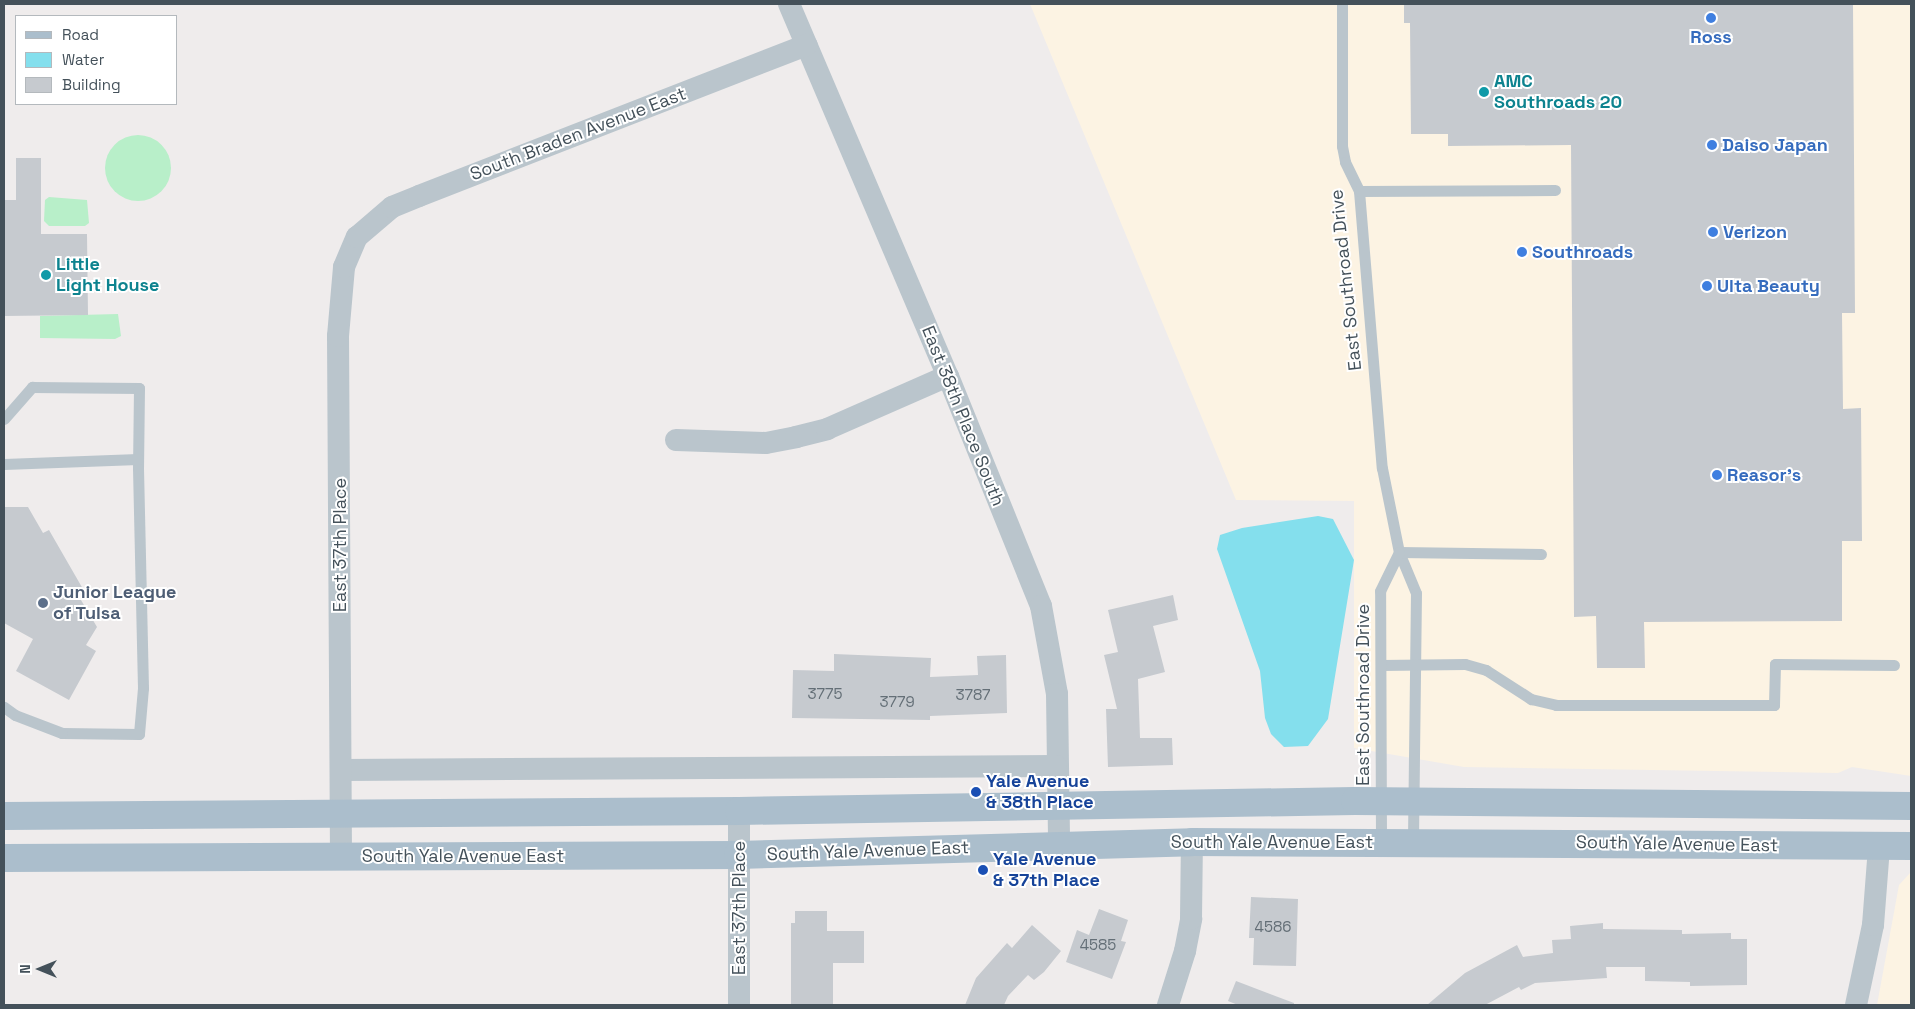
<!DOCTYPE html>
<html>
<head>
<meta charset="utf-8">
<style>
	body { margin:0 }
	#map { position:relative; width:1915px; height:1009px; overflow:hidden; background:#efecec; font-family:"Space Grotesk",sans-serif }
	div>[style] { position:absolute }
	.commercial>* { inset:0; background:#fcf3e3 }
	.green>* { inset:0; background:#b8efc9 }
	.round { border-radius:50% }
	.water>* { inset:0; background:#84dfed }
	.building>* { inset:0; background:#c6cacf }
	.lane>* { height:11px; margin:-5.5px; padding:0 5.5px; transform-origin:5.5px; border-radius:5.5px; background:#bac5cc }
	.street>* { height:22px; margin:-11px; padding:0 11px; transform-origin:11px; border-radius:11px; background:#bac5cc }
	.primary>* { height:28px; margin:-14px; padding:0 14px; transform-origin:14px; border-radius:14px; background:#abbecc }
	.dots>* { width:14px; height:14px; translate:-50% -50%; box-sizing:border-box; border:2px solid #fff; border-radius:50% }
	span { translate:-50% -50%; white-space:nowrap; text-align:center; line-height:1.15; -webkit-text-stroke:4px #fff; paint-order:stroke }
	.number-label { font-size:15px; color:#646f77 }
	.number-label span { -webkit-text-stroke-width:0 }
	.shop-label { font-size:18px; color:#366cbe; font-weight:700 }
	.left { translate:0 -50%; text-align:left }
	.culture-label { font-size:18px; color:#0d838f; font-weight:700 }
	.street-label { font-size:18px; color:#44515a }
	.service-label { font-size:18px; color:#4e5e75; font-weight:700 }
	.transit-label { font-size:18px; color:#164399; font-weight:700 }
	.frame { position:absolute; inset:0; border:5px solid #44515a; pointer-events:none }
	.legend { position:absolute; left:15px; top:15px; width:162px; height:90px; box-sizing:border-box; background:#fff; border:1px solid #b4b9bd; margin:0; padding:6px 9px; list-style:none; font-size:15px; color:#44515a }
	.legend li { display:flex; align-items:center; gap:10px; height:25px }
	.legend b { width:25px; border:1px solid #b4b9bd }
	.north { position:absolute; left:15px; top:944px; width:50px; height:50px; -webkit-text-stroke:4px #fff; paint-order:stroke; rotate:270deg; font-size:14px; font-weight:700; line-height:20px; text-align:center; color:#44515a }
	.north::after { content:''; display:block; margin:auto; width:18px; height:22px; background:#44515a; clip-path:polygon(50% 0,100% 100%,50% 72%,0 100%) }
</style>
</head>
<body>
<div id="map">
	<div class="commercial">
		<div style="clip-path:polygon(1030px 4px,1911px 4px,1911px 776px,1852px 767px,1838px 773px,1464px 767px,1354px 748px,1354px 501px,1236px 500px)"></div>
		<div style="clip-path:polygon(1911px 872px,1911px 1005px,1877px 1005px,1899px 885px)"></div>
	</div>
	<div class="green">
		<div class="round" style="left:105px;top:135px;width:66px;height:66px"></div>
		<div style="clip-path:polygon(49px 197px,87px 200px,89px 223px,85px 226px,49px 226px,44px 221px,45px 200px)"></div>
		<div style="clip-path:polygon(118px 314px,121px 336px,115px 339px,40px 338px,40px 316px)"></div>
	</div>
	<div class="water">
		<div style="clip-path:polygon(1318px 516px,1333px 519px,1354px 560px,1328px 719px,1308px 746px,1284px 747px,1271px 734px,1265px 718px,1260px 671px,1217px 549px,1220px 535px,1242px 528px)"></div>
	</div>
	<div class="building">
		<div style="clip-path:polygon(1404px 4px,1853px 4px,1855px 313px,1842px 313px,1843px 409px,1861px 408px,1862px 541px,1842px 541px,1842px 621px,1644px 622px,1645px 668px,1597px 668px,1596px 616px,1574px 617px,1571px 145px,1448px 146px,1448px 134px,1411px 134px,1410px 23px,1404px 23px)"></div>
		<div style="clip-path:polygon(16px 158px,41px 158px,41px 234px,87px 234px,88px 315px,4px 316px,4px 200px,16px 200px)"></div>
		<div style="clip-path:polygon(4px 507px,28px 507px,43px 533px,49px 530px,87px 596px,81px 600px,97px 627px,86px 645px,96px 651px,69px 700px,16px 671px,33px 639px,4px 623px)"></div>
		<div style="clip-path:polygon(1173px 595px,1178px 620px,1153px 626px,1165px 672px,1138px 679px,1140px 738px,1172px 738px,1173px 765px,1108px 767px,1106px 709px,1117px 709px,1104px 655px,1118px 652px,1108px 610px)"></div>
		<div style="clip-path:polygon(834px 654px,931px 658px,930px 677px,978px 675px,977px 656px,1006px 655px,1007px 713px,930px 716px,930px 720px,792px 718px,793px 670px,834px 671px)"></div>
		<div style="clip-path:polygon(1251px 897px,1298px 899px,1296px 966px,1253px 965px,1254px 938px,1249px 938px)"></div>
		<div style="clip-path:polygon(1099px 909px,1128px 920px,1121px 941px,1126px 942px,1112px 979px,1066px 962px,1077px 930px,1089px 935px)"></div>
		<div style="clip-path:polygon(795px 911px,827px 911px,827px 931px,864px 931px,864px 963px,833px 963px,833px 1005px,791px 1005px,791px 923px,795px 923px)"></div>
		<div style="clip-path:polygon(1603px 923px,1603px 929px,1682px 930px,1682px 934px,1731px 933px,1731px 939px,1747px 939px,1747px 985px,1690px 986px,1690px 982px,1645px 981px,1645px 967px,1606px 967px,1607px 978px,1535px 983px,1521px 990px,1519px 987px,1485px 1005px,1427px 1005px,1465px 973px,1517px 945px,1523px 957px,1553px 953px,1552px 940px,1571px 939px,1570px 926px)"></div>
		<div style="clip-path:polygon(1032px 925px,1061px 951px,1044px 972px,1034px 980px,1028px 975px,1008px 996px,1004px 1005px,965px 1005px,976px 978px,1007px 943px,1012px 948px)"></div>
		<div style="clip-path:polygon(1236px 981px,1294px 1003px,1294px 1005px,1238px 1005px,1228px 1001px)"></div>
	</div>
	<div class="lane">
		<div style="left:1342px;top:4px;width:142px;rotate:90deg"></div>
		<div style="left:1342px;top:146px;width:16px;rotate:79deg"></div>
		<div style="left:1345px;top:162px;width:32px;rotate:64deg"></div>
		<div style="left:1359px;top:191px;width:278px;rotate:85.3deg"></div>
		<div style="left:1382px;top:468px;width:86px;rotate:78.6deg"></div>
		<div style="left:1399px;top:552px;width:44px;rotate:67.5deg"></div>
		<div style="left:1416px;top:593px;width:249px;rotate:90.7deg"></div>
		<div style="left:1359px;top:191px;width:196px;rotate:-0.3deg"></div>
		<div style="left:4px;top:419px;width:43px;rotate:-48.8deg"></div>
		<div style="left:32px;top:387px;width:107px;rotate:0.5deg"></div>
		<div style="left:139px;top:388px;width:80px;rotate:90.7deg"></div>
		<div style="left:138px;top:468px;width:220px;rotate:88.7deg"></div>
		<div style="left:143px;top:688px;width:46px;rotate:95deg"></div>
		<div style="left:139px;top:734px;width:77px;rotate:-179.3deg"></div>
		<div style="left:62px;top:733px;width:50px;rotate:-159deg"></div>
		<div style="left:15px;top:715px;width:14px;rotate:-144deg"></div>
		<div style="left:4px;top:464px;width:134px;rotate:-2.1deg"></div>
		<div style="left:1399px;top:552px;width:142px;rotate:0.8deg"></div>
		<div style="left:1381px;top:665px;width:84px;rotate:-0.7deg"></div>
		<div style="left:1465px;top:664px;width:22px;rotate:16deg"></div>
		<div style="left:1486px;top:670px;width:54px;rotate:32.8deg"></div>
		<div style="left:1531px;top:699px;width:26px;rotate:13deg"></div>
		<div style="left:1556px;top:705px;width:218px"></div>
		<div style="left:1774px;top:705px;width:41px;rotate:-88.6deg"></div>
		<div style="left:1775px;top:664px;width:119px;rotate:0.5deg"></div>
		<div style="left:1381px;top:842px;width:251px;rotate:-90.2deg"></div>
		<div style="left:1380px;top:591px;width:43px;rotate:-64deg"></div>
	</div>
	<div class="street">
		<div style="left:789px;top:4px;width:405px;rotate:66.9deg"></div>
		<div style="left:948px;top:376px;width:248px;rotate:68deg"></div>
		<div style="left:1041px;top:606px;width:89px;rotate:79.7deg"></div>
		<div style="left:1057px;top:694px;width:152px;rotate:89.2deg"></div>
		<div style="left:676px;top:440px;width:90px;rotate:1.9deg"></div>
		<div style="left:766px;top:443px;width:31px;rotate:-11deg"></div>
		<div style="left:796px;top:437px;width:32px;rotate:-14deg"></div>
		<div style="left:827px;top:429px;width:132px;rotate:-23.7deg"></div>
		<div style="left:341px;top:770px;width:715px;rotate:-0.32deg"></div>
		<div style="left:739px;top:811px;width:194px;rotate:90deg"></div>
		<div style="left:341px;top:856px;width:520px;rotate:-90.33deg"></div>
		<div style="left:338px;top:336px;width:69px;rotate:-85deg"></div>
		<div style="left:344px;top:267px;width:33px;rotate:-67deg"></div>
		<div style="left:357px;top:237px;width:46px;rotate:-40.6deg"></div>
		<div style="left:392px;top:207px;width:29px;rotate:-22deg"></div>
		<div style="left:419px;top:196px;width:416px;rotate:-21.3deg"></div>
		<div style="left:1168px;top:1005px;width:57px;rotate:-72.5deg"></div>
		<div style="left:1185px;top:951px;width:33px;rotate:-79deg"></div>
		<div style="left:1191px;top:919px;width:77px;rotate:-89.3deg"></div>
		<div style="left:1856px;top:1005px;width:82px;rotate:-78deg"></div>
		<div style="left:1873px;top:925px;width:78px;rotate:-85.6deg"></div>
	</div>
	<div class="primary">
		<div style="left:4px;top:816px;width:735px;rotate:-0.39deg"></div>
		<div style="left:739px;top:811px;width:616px;rotate:-0.93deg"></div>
		<div style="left:1355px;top:801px;width:556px;rotate:0.52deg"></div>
		<div style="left:4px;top:858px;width:734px;rotate:-0.23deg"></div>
		<div style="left:738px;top:855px;width:454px;rotate:-1.6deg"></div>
		<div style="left:1192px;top:842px;width:719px;rotate:0.32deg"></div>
	</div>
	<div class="dots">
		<div style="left:1711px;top:18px;background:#3f7fe0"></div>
		<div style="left:1484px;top:92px;background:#0f9aa8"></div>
		<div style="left:1712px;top:145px;background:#3f7fe0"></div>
		<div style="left:1713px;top:232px;background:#3f7fe0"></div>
		<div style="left:1522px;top:252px;background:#3f7fe0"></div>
		<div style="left:46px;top:275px;background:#0f9aa8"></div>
		<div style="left:1707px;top:286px;background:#3f7fe0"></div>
		<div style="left:1717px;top:475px;background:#3f7fe0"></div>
		<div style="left:43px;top:603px;background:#5c6f8a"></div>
		<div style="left:976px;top:792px;background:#1a4fb4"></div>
		<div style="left:983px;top:870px;background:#1a4fb4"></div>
	</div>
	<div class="number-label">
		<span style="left:825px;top:694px">3775</span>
		<span style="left:973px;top:695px">3787</span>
		<span style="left:897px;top:702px">3779</span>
		<span style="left:1273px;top:927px">4586</span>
		<span style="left:1098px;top:945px">4585</span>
	</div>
	<div class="shop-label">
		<span style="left:1711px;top:37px">Ross</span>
		<span class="left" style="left:1722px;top:145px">Daiso Japan</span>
		<span class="left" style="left:1723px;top:232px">Verizon</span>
		<span class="left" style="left:1532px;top:252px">Southroads</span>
		<span class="left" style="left:1717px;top:286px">Ulta Beauty</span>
		<span class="left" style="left:1727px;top:475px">Reasor's</span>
	</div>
	<div class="culture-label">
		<span class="left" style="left:1494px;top:92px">AMC<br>Southroads 20</span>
		<span class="left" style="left:56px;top:275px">Little<br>Light House</span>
	</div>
	<div class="street-label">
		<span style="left:578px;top:134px;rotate:-21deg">South Braden Avenue East</span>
		<span style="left:1346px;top:280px;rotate:-96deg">East Southroad Drive</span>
		<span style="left:963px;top:416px;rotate:68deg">East 38th Place South</span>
		<span style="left:340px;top:545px;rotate:-90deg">East 37th Place</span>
		<span style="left:1363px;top:695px;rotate:-90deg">East Southroad Drive</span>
		<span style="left:1272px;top:842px">South Yale Avenue East</span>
		<span style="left:1677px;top:844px;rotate:1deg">South Yale Avenue East</span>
		<span style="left:868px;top:851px;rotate:-2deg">South Yale Avenue East</span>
		<span style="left:463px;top:856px">South Yale Avenue East</span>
		<span style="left:739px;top:908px;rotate:-90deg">East 37th Place</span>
	</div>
	<div class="service-label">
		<span class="left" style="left:53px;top:603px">Junior League<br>of Tulsa</span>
	</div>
	<div class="transit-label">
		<span class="left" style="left:986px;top:792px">Yale Avenue<br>&amp; 38th Place</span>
		<span class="left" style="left:993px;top:870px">Yale Avenue<br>&amp; 37th Place</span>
	</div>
	<div class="frame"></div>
	<ul class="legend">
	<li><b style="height:6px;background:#abbecc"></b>Road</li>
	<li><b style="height:14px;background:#84dfed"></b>Water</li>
	<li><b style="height:14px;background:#c6cacf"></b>Building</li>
	</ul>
	<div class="north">N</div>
</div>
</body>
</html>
